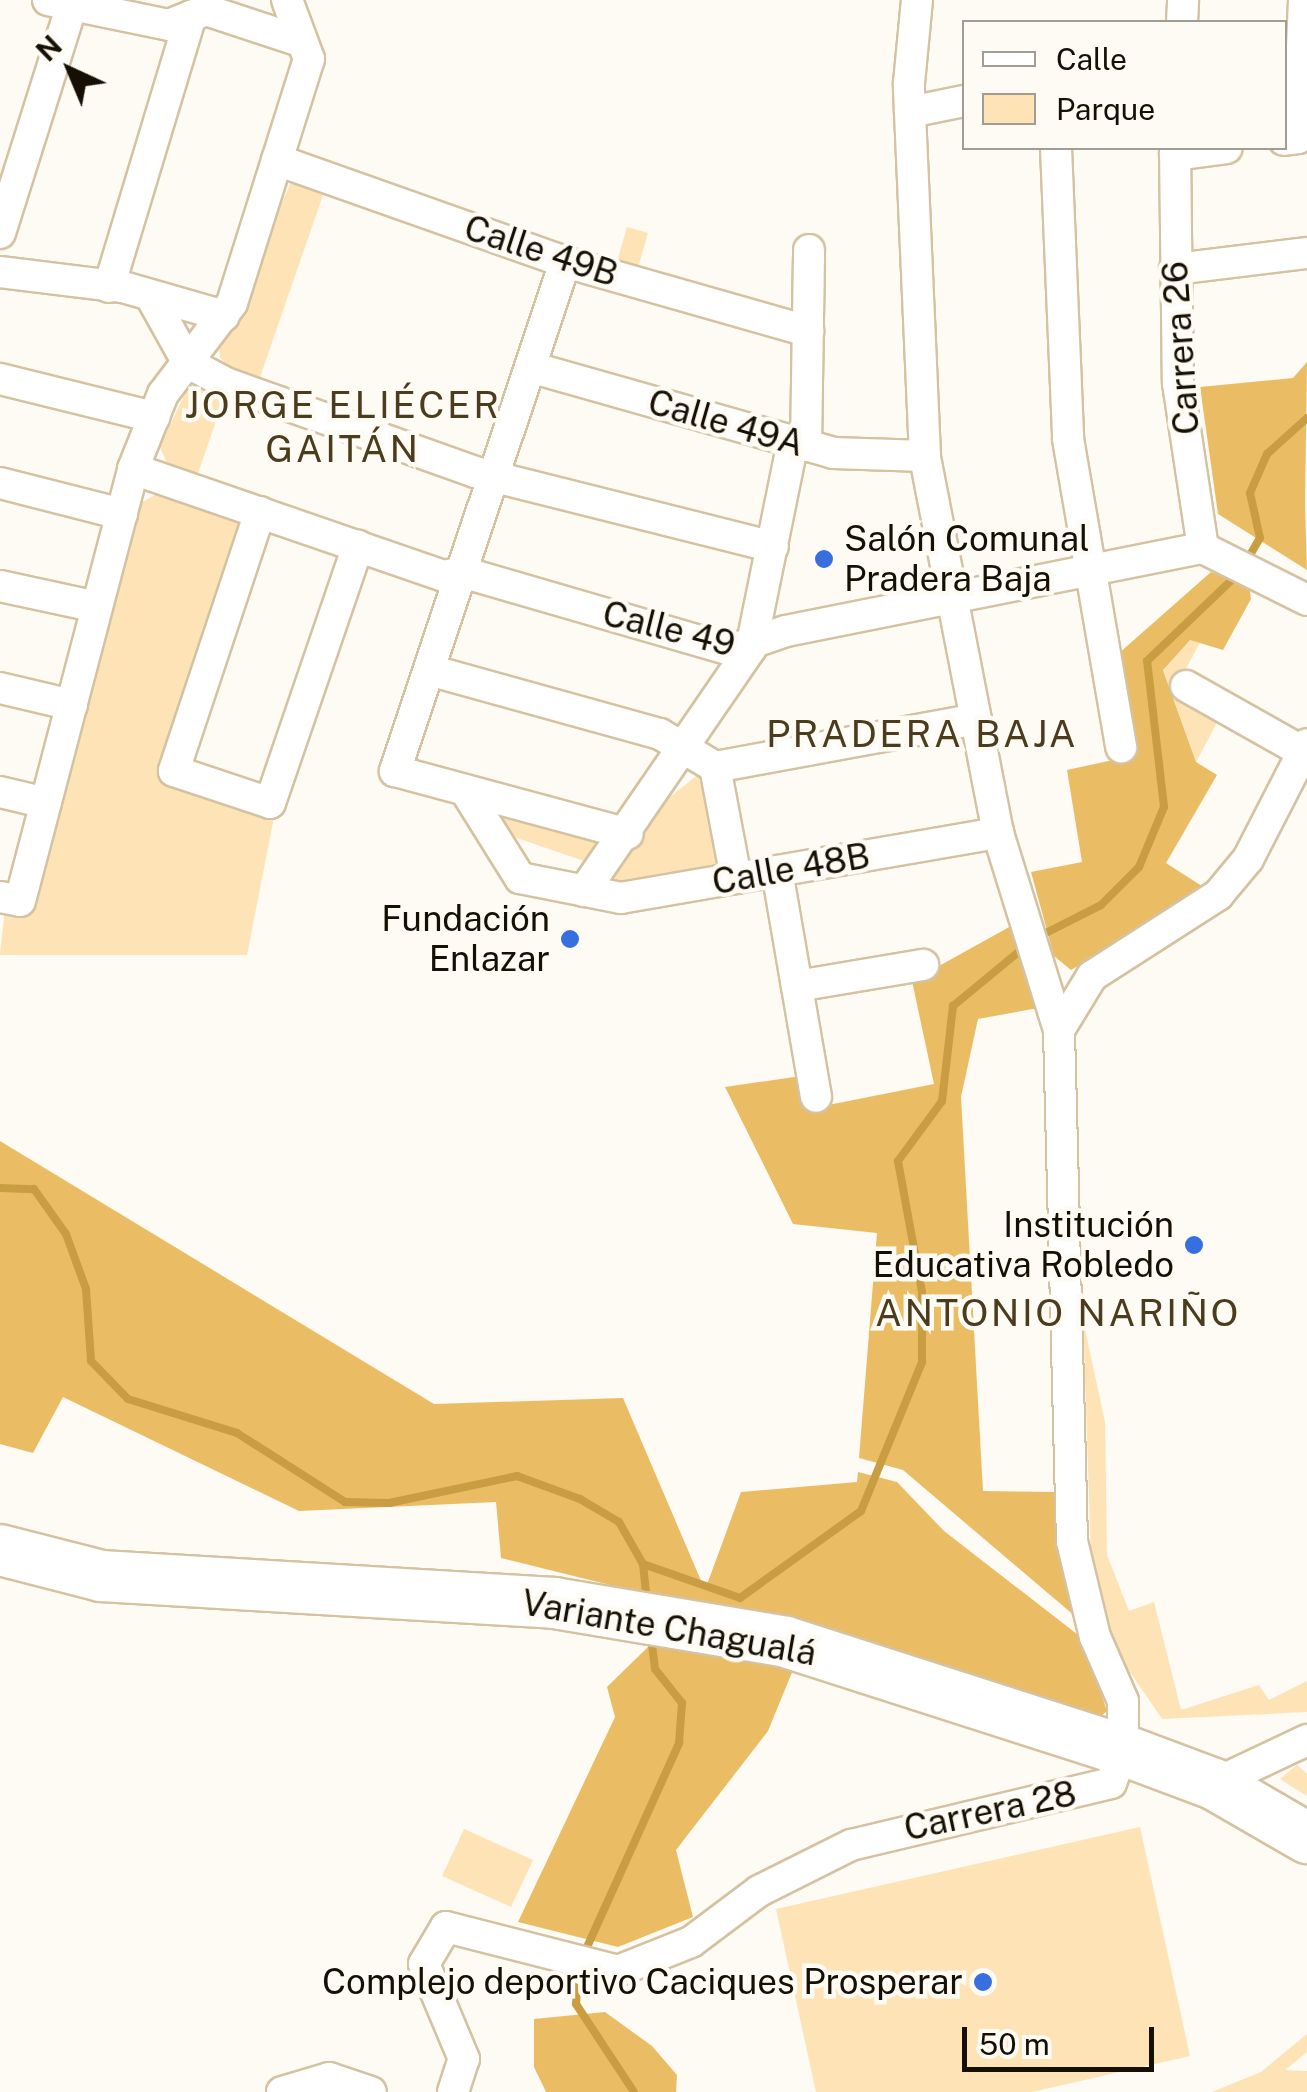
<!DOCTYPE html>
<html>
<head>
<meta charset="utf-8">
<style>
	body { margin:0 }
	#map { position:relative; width:1307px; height:2092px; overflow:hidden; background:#fefaf4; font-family:"Public Sans",sans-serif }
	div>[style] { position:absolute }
	.green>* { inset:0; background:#fde3b5 }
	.forest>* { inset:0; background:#eabd64 }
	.stream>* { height:8px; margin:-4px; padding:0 4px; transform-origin:4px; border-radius:4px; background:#c99d42 }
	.roads { filter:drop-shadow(2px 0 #d4c2a1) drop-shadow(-2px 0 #d4c2a1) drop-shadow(0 2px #d4c2a1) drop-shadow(0 -2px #d4c2a1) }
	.minor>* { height:30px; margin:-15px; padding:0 15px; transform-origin:15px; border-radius:15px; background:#fff }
	.trunk>* { height:50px; margin:-25px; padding:0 25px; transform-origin:25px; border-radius:25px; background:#fff }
	.dots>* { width:28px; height:28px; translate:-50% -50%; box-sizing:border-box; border:5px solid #fefaf4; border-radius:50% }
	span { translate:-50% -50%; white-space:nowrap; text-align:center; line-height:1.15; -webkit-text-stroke:9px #fefaf4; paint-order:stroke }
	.street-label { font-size:35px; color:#150f04 }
	.poi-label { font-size:35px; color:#150f04 }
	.left { translate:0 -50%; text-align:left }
	.right { translate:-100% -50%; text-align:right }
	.neighbourhood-label { font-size:38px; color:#4b3c1e; letter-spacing:2.5px }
	.legend { position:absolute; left:962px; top:20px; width:325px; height:130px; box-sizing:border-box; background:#fefaf4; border:2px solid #a19c94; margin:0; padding:12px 18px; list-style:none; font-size:30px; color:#150f04 }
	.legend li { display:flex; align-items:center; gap:20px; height:50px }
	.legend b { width:50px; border:2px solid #a19c94 }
	.north { position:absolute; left:20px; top:20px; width:100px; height:100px; -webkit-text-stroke:8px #fefaf4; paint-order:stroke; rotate:316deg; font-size:28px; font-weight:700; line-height:40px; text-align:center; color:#150f04 }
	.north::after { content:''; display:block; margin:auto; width:35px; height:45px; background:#150f04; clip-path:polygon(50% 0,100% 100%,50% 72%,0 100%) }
	.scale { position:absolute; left:962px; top:2027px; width:192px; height:45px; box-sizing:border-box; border:5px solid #150f04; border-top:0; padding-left:12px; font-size:30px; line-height:35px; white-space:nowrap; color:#150f04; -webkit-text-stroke:8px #fefaf4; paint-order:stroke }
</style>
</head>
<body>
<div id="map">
	<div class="green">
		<div style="clip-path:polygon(293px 178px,322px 186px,323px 195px,259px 380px,243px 378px,220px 358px,219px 343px)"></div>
		<div style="clip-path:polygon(627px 227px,648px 233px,637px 271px,616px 265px)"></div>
		<div style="clip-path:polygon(189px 385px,223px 401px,197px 476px,171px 472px,160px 447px)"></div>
		<div style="clip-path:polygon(164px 490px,246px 521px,161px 775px,275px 812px,247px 955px,0 955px,5px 908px,32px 912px,137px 505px)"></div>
		<div style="clip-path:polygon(1202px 639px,1175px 689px,1220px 717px,1196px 762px,1163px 669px,1189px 640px)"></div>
		<div style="clip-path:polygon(699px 774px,709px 782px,721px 866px,618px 888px,610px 877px,666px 800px)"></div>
		<div style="clip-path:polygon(494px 808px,610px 839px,596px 865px,508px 835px)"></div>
		<div style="clip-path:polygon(1083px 1320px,1105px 1422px,1107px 1555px,1129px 1611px,1154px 1602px,1181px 1710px,1259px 1685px,1269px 1700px,1307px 1681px,1307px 1712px,1162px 1719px,1113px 1647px,1092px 1583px)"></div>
		<div style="clip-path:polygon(1297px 1765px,1307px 1774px,1307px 1796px,1280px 1779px)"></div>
		<div style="clip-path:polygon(1140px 1827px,1190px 2056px,1032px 2092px,816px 2092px,776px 1909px)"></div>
		<div style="clip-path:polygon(464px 1829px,533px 1860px,511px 1907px,442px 1876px)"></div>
		<div style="clip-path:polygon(1307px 2034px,1307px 2052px,1285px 2070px,1307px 2071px,1307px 2092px,1212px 2092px,1261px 2072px)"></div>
	</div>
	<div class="forest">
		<div style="clip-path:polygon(1307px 362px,1305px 504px,1307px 570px,1218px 514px,1200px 387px,1293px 378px)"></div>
		<div style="clip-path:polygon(1211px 572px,1249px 584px,1251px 599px,1223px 650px,1190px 640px,1163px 670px,1196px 762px,1217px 775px,1166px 863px,1208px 890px,1071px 970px,1054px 956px,1031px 872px,1082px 862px,1067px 770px,1136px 755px,1118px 654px)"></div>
		<div style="clip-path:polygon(1011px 926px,1038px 1008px,978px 1019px,961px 1097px,983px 1491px,1056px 1492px,1055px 1544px,1076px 1617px,903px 1470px,859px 1458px,877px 1233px,793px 1224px,725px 1087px,801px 1076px,808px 1109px,934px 1084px,912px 981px)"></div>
		<div style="clip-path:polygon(0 1141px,434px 1404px,623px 1398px,705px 1590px,741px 1492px,857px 1482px,858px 1472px,897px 1482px,944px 1531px,1082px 1638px,1107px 1711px,1100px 1717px,811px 1626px,768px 1731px,676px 1850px,693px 1917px,618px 1947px,518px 1922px,615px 1717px,607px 1687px,691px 1605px,501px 1558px,496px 1502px,299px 1511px,63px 1397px,33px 1453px,0 1444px)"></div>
		<div style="clip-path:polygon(605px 2012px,652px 2046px,677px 2075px,676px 2092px,546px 2092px,534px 2067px,534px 2019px)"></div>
	</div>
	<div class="stream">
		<div style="left:1246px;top:562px;width:28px;rotate:-60deg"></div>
		<div style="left:1260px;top:538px;width:46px;rotate:-102.5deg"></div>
		<div style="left:1250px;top:493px;width:43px;rotate:-66.4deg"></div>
		<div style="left:1267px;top:454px;width:54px;rotate:-42deg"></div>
		<div style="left:1038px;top:937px;width:71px;rotate:-26.9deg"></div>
		<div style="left:1101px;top:905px;width:54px;rotate:-45deg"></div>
		<div style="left:1139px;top:867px;width:65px;rotate:-67.4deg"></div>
		<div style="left:1164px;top:807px;width:147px;rotate:-96.6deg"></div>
		<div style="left:1147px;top:661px;width:126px;rotate:-43.7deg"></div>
		<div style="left:0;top:1188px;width:34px;rotate:2deg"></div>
		<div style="left:34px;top:1189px;width:55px;rotate:54.6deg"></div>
		<div style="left:66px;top:1234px;width:59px;rotate:70deg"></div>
		<div style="left:86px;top:1289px;width:72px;rotate:86deg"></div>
		<div style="left:91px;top:1361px;width:53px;rotate:45.8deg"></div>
		<div style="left:128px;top:1399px;width:114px;rotate:17.3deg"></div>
		<div style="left:237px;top:1433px;width:128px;rotate:32.6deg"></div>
		<div style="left:345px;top:1502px;width:44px;rotate:1.3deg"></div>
		<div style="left:389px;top:1503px;width:131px;rotate:-11.9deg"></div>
		<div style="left:517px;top:1476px;width:67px;rotate:20.1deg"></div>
		<div style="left:580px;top:1499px;width:45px;rotate:30.5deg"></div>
		<div style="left:619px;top:1522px;width:48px;rotate:60.3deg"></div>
		<div style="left:643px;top:1564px;width:38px;rotate:84deg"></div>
		<div style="left:643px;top:1564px;width:103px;rotate:19.3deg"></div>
		<div style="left:740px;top:1598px;width:149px;rotate:-35.7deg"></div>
		<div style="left:861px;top:1511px;width:161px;rotate:-67.7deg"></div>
		<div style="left:922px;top:1362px;width:70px;rotate:-90deg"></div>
		<div style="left:922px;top:1292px;width:133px;rotate:-100.4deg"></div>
		<div style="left:898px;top:1161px;width:74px;rotate:-53.7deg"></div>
		<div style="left:942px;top:1101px;width:96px;rotate:-83.4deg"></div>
		<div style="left:953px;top:1006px;width:96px;rotate:-39.5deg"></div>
		<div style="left:583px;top:1956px;width:234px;rotate:-65.7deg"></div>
		<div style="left:679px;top:1743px;width:40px;rotate:-85.7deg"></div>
		<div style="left:682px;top:1703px;width:43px;rotate:-128.5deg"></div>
		<div style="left:655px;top:1669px;width:34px;rotate:-97deg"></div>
		<div style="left:578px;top:1968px;width:36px;rotate:93deg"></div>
		<div style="left:576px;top:2004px;width:105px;rotate:56.6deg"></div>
	</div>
	<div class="roads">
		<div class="minor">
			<div style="left:48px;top:0;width:124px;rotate:11.7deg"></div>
			<div style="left:169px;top:25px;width:40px;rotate:-22deg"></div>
			<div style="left:206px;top:10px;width:99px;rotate:18.3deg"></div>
			<div style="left:1182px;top:22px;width:22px;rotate:-87deg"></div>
			<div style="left:910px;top:112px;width:55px;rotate:-11.5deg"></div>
			<div style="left:1284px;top:140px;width:14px;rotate:-8deg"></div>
			<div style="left:1298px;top:138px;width:138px;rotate:-87.5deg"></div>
			<div style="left:1056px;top:148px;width:291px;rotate:87.6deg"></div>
			<div style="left:1068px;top:439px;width:313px;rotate:80.2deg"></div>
			<div style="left:1175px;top:148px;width:235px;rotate:89.3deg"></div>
			<div style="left:1178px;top:383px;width:167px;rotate:81.4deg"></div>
			<div style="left:1175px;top:155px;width:52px;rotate:-7.7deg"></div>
			<div style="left:277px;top:160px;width:306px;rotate:19.5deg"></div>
			<div style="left:565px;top:262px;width:253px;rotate:15.9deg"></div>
			<div style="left:0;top:233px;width:242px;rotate:-72.5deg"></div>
			<div style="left:565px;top:262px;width:537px;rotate:108.47deg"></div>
			<div style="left:395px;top:771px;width:241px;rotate:15.1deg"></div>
			<div style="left:1175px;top:269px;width:133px;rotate:-6.9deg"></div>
			<div style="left:0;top:272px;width:124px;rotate:7deg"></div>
			<div style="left:123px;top:287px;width:105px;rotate:16deg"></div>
			<div style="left:109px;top:287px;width:283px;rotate:-73.2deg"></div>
			<div style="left:150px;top:295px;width:78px;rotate:60.8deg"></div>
			<div style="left:188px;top:363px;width:45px;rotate:27.7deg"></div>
			<div style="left:228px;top:384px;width:262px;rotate:19.6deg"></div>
			<div style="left:475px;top:472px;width:307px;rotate:14.1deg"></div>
			<div style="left:530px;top:367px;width:315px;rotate:15.8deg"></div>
			<div style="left:833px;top:453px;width:92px;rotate:1.9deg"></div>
			<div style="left:0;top:379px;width:159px;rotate:13.9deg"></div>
			<div style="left:806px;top:446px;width:196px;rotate:-89.1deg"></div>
			<div style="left:133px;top:469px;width:329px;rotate:19deg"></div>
			<div style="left:444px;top:576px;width:18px;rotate:-13deg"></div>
			<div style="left:462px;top:572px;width:280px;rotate:16.2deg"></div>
			<div style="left:731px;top:650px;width:58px;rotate:-19.1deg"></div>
			<div style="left:786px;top:631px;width:425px;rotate:-11.3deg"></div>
			<div style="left:1203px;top:548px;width:116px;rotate:26.6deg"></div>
			<div style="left:0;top:483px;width:126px;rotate:14.3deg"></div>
			<div style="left:260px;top:512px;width:273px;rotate:108.4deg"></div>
			<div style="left:174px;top:771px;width:101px;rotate:18.4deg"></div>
			<div style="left:270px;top:803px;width:272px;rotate:-71.1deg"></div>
			<div style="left:0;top:586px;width:99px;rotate:12.2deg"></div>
			<div style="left:429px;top:670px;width:240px;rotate:15.5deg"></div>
			<div style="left:660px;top:734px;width:64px;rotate:31deg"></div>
			<div style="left:715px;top:767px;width:113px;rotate:79.3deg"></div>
			<div style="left:1186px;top:686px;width:134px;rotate:29.4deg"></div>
			<div style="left:0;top:688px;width:74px;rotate:13.3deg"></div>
			<div style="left:715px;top:767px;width:265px;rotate:-10.4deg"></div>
			<div style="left:465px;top:790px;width:104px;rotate:58deg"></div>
			<div style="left:520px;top:878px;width:103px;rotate:11.2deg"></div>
			<div style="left:621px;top:898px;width:383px;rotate:-9.8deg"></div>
			<div style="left:0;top:792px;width:47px;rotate:13.4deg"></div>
			<div style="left:777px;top:871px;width:229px;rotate:80.2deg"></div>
			<div style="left:584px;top:891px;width:295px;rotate:-55.5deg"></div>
			<div style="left:751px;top:648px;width:210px;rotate:-78.5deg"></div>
			<div style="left:0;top:897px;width:20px;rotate:11deg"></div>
			<div style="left:20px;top:901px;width:447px;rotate:-75.3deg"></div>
			<div style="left:133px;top:469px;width:81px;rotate:-68.2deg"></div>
			<div style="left:163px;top:394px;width:114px;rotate:-52.8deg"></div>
			<div style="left:232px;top:303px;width:256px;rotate:-72.5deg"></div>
			<div style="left:309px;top:59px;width:63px;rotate:-110.4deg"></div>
			<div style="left:797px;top:986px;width:128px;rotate:-9.5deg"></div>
			<div style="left:1059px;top:1030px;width:63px;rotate:-58.6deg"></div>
			<div style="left:1092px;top:976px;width:150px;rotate:-32.7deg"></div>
			<div style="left:1218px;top:895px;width:47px;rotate:-50.2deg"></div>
			<div style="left:1248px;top:859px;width:129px;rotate:-62.8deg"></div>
			<div style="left:1214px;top:1784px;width:103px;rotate:-25.3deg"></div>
			<div style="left:282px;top:2092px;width:49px;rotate:-16.6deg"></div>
			<div style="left:329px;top:2078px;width:44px;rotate:18.4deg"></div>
			<div style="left:453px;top:2092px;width:35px;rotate:-72deg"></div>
			<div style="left:464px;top:2059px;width:103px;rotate:-112.8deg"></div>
			<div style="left:424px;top:1964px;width:43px;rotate:-59.3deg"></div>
			<div style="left:446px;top:1927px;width:178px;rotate:14.3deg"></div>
			<div style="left:618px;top:1971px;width:79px;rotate:-21.7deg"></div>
			<div style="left:691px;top:1942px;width:85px;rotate:-36.9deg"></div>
			<div style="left:759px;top:1891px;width:103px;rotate:-26.6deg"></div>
			<div style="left:851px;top:1845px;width:267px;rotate:-13.4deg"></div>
			<div style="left:1111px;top:1783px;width:35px;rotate:-70deg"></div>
			<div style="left:1123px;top:1750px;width:49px;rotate:-90deg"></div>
			<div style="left:1123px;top:1701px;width:70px;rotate:-113.6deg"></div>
			<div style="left:1095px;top:1637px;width:99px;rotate:-103.5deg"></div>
			<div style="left:1072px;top:1541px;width:511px;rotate:-91.46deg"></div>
			<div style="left:1059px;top:1030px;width:206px;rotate:-107.2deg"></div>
			<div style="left:998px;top:833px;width:384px;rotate:-101deg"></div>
			<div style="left:925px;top:456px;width:373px;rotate:-92.5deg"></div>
			<div style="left:909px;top:83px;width:83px;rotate:-84.5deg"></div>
		</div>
		<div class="trunk">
			<div style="left:0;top:1550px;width:104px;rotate:14.4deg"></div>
			<div style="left:101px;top:1576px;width:454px;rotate:3.4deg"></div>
			<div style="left:554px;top:1603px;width:235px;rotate:9.5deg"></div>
			<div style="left:786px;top:1642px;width:354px;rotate:17.8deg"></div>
			<div style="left:1123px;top:1750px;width:97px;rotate:20.5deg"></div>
			<div style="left:1214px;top:1784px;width:108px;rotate:30.1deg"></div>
		</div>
	</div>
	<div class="dots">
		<div style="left:824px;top:559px;background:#386fde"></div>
		<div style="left:570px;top:939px;background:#386fde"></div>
		<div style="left:1194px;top:1245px;background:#386fde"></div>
		<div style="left:983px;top:1982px;background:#386fde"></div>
	</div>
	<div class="street-label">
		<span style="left:541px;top:251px;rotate:18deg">Calle 49B</span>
		<span style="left:1181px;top:348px;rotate:-94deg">Carrera 26</span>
		<span style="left:726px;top:423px;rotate:16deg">Calle 49A</span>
		<span style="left:669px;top:629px;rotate:14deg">Calle 49</span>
		<span style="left:791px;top:869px;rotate:-10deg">Calle 48B</span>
		<span style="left:669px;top:1628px;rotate:10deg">Variante Chagualá</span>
		<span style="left:990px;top:1811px;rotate:-12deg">Carrera 28</span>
	</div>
	<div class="poi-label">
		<span class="left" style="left:844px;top:559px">Salón Comunal<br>Pradera Baja</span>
		<span class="right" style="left:550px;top:939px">Fundación<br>Enlazar</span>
		<span class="right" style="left:1174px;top:1245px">Institución<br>Educativa Robledo</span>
		<span class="right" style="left:963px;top:1982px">Complejo deportivo Caciques Prosperar</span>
	</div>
	<div class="neighbourhood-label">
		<span style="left:343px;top:427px">JORGE ELIÉCER<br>GAITÁN</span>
		<span style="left:922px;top:734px">PRADERA BAJA</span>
		<span style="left:1058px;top:1313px">ANTONIO NARIÑO</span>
	</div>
	<ul class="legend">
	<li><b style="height:12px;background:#fff"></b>Calle</li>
	<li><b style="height:28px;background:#fde3b5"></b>Parque</li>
	</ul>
	<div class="north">N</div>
	<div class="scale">50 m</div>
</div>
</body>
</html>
